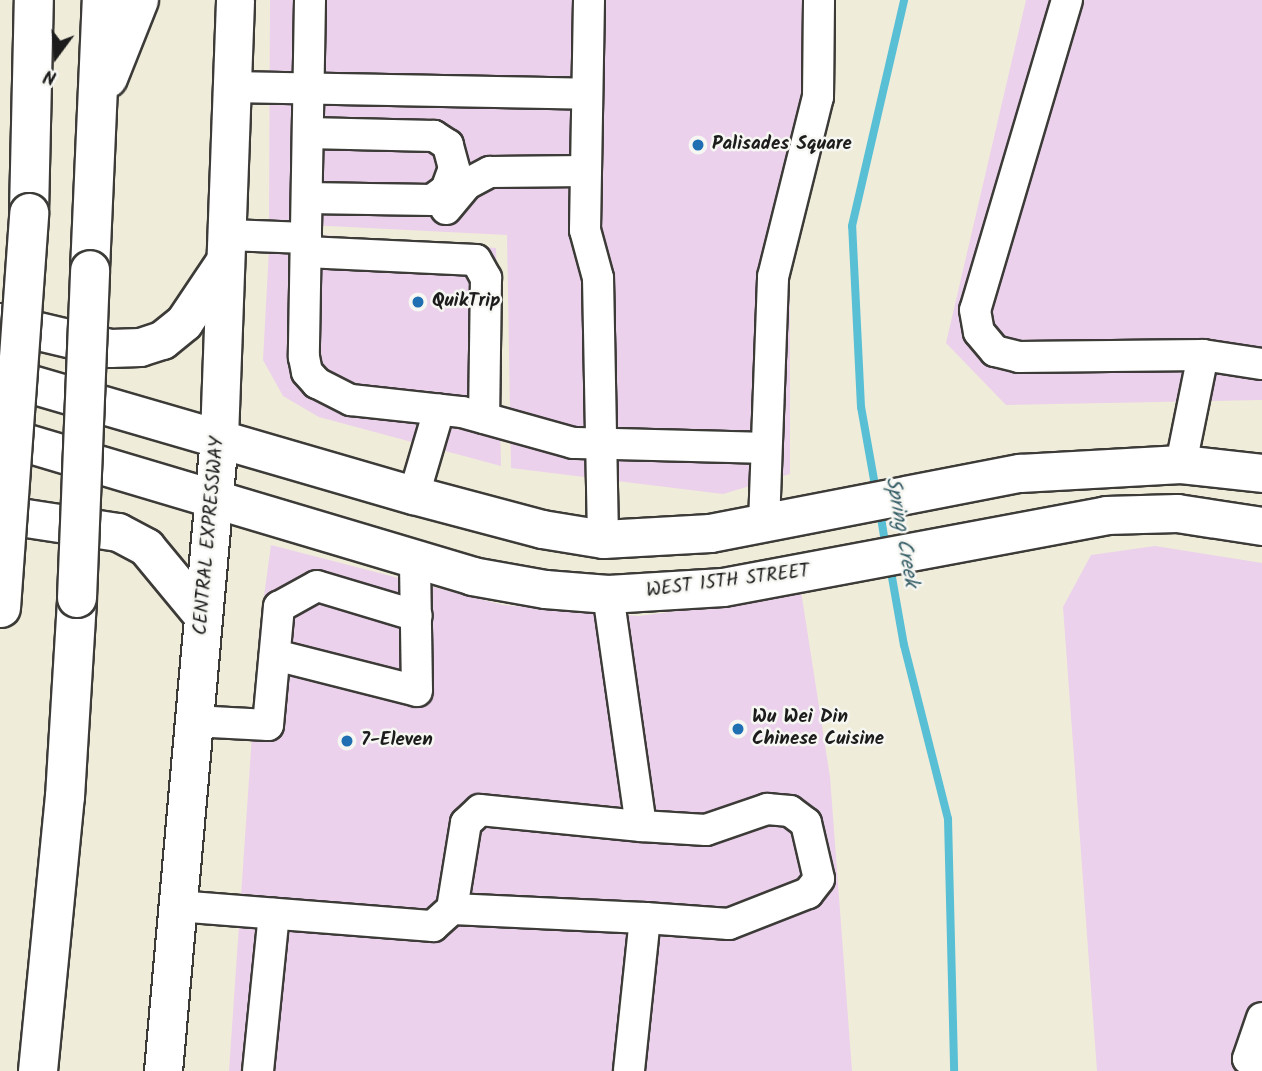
<!DOCTYPE html>
<html>
<head>
<meta charset="utf-8">
<style>
	body { margin:0 }
	#map { position:relative; width:1262px; height:1071px; overflow:hidden; background:#f0ecda; font-family:Kalam,sans-serif }
	div>[style] { position:absolute }
	.built>* { inset:0; background:#ebd1eb }
	.stream>* { height:8px; margin:-4px; padding:0 4px; transform-origin:4px; border-radius:4px; background:#58bfd5 }
	.roads { filter:drop-shadow(2px 0 #3c3b38) drop-shadow(-2px 0 #3c3b38) drop-shadow(0 2px #3c3b38) drop-shadow(0 -2px #3c3b38) }
	.minor>* { height:30px; margin:-15px; padding:0 15px; transform-origin:15px; border-radius:15px; background:#fff }
	.major>* { height:37px; margin:-18.5px; padding:0 18.5px; transform-origin:18.5px; border-radius:18.5px; background:#fff }
	.highway>* { height:38px; margin:-19px; padding:0 19px; transform-origin:19px; border-radius:19px; background:#fff }
	.bridges { filter:drop-shadow(2px 0 #3c3b38) drop-shadow(-2px 0 #3c3b38) drop-shadow(0 2px #3c3b38) drop-shadow(0 -2px #3c3b38) }
	.highway-bridge>* { height:38px; margin:-19px; padding:0 19px; transform-origin:19px; border-radius:19px; background:#fff }
	.dots>* { width:19px; height:19px; translate:-50% -50%; box-sizing:border-box; border:4px solid #f6f6f2; border-radius:50% }
	span { translate:-50% -50%; white-space:nowrap; text-align:center; line-height:1.15; -webkit-text-stroke:5px #f6f6f2; paint-order:stroke }
	.poi-label { font-size:19px; color:#1c1c1c; font-weight:700 }
	.left { translate:0 -50%; text-align:left }
	.street-label { font-size:19px; color:#1c1c1c }
	.water-label { font-size:21px; color:#345d66; font-style:italic }
	.north { position:absolute; left:21px; top:21px; width:70px; height:70px; -webkit-text-stroke:5px #f6f6f2; paint-order:stroke; rotate:196deg; font-size:19px; font-weight:700; line-height:28px; text-align:center; color:#1c1c1c }
	.north::after { content:''; display:block; margin:auto; width:24px; height:32px; background:#1c1c1c; clip-path:polygon(50% 0,100% 100%,50% 72%,0 100%) }
</style>
</head>
<body>
<div id="map">
	<div class="built">
		<div style="clip-path:polygon(270px 0,830px 0,830px 81px,790px 272px,790px 474px,723px 494px,511px 468px,507px 235px,269px 223px)"></div>
		<div style="clip-path:polygon(1026px 0,1262px 0,1262px 400px,1006px 405px,946px 343px)"></div>
		<div style="clip-path:polygon(270px 231px,496px 248px,501px 466px,319px 417px,283px 396px,263px 360px)"></div>
		<div style="clip-path:polygon(271px 545px,503px 605px,639px 616px,780px 598px,801px 591px,830px 777px,852px 1071px,229px 1071px,259px 633px)"></div>
		<div style="clip-path:polygon(1155px 546px,1262px 563px,1262px 1071px,1097px 1071px,1063px 607px,1091px 555px)"></div>
	</div>
	<div class="stream">
		<div style="left:876px;top:491px;width:85px;rotate:-100.1deg"></div>
		<div style="left:861px;top:407px;width:181px;rotate:-92.8deg"></div>
		<div style="left:852px;top:226px;width:232px;rotate:-77deg"></div>
		<div style="left:880px;top:511px;width:36px;rotate:81deg"></div>
		<div style="left:890px;top:566px;width:80px;rotate:80deg"></div>
		<div style="left:904px;top:645px;width:179px;rotate:75.8deg"></div>
		<div style="left:948px;top:819px;width:252px;rotate:88.6deg"></div>
	</div>
	<div class="roads">
		<div class="minor">
			<div style="left:310px;top:0;width:357px;rotate:91deg"></div>
			<div style="left:304px;top:357px;width:15px;rotate:79deg"></div>
			<div style="left:307px;top:372px;width:15px;rotate:48deg"></div>
			<div style="left:317px;top:383px;width:38px;rotate:27deg"></div>
			<div style="left:351px;top:400px;width:112px;rotate:6.2deg"></div>
			<div style="left:462px;top:412px;width:115px;rotate:15.6deg"></div>
			<div style="left:573px;top:443px;width:190px;rotate:1.5deg"></div>
			<div style="left:589px;top:0;width:230px;rotate:91deg"></div>
			<div style="left:585px;top:230px;width:50px;rotate:74.8deg"></div>
			<div style="left:598px;top:278px;width:261px;rotate:88.9deg"></div>
			<div style="left:1067px;top:0;width:323px;rotate:106.5deg"></div>
			<div style="left:975px;top:310px;width:22px;rotate:80deg"></div>
			<div style="left:979px;top:332px;width:25px;rotate:50deg"></div>
			<div style="left:995px;top:351px;width:25px;rotate:14deg"></div>
			<div style="left:1019px;top:357px;width:184px;rotate:-0.6deg"></div>
			<div style="left:1203px;top:355px;width:60px;rotate:8.7deg"></div>
			<div style="left:232px;top:87px;width:355px;rotate:1.1deg"></div>
			<div style="left:307px;top:198px;width:125px;rotate:0.9deg"></div>
			<div style="left:432px;top:200px;width:17px;rotate:-36deg"></div>
			<div style="left:446px;top:190px;width:23px;rotate:-70deg"></div>
			<div style="left:454px;top:168px;width:24px;rotate:-105deg"></div>
			<div style="left:448px;top:145px;width:17px;rotate:-147deg"></div>
			<div style="left:434px;top:136px;width:126px;rotate:-178.6deg"></div>
			<div style="left:446px;top:209px;width:33px;rotate:-50deg"></div>
			<div style="left:467px;top:184px;width:26px;rotate:-28deg"></div>
			<div style="left:490px;top:172px;width:96px;rotate:-0.6deg"></div>
			<div style="left:228px;top:235px;width:78px;rotate:2.2deg"></div>
			<div style="left:306px;top:252px;width:170px;rotate:2.7deg"></div>
			<div style="left:476px;top:260px;width:21px;rotate:61deg"></div>
			<div style="left:486px;top:278px;width:140px;rotate:90.8deg"></div>
			<div style="left:1181px;top:464px;width:111px;rotate:-78.6deg"></div>
			<div style="left:414px;top:495px;width:89px;rotate:-73.6deg"></div>
			<div style="left:764px;top:524px;width:247px;rotate:-87.9deg"></div>
			<div style="left:773px;top:277px;width:186px;rotate:-76deg"></div>
			<div style="left:818px;top:97px;width:97px;rotate:-89.4deg"></div>
			<div style="left:608px;top:594px;width:234px;rotate:81.9deg"></div>
			<div style="left:641px;top:826px;width:65px;rotate:3.5deg"></div>
			<div style="left:706px;top:830px;width:65px;rotate:-19deg"></div>
			<div style="left:767px;top:809px;width:23px;rotate:5deg"></div>
			<div style="left:790px;top:811px;width:20px;rotate:37deg"></div>
			<div style="left:806px;top:823px;width:57px;rotate:76.9deg"></div>
			<div style="left:819px;top:879px;width:18px;rotate:128deg"></div>
			<div style="left:808px;top:893px;width:85px;rotate:158.6deg"></div>
			<div style="left:729px;top:924px;width:84px;rotate:-175.9deg"></div>
			<div style="left:645px;top:918px;width:154px;rotate:96deg"></div>
			<div style="left:275px;top:655px;width:146px;rotate:14.2deg"></div>
			<div style="left:417px;top:691px;width:130px;rotate:-90.9deg"></div>
			<div style="left:193px;top:721px;width:75px;rotate:3.1deg"></div>
			<div style="left:268px;top:725px;width:119px;rotate:-84.7deg"></div>
			<div style="left:279px;top:607px;width:43px;rotate:-28.9deg"></div>
			<div style="left:317px;top:586px;width:104px;rotate:16.7deg"></div>
			<div style="left:177px;top:906px;width:257px;rotate:4.5deg"></div>
			<div style="left:433px;top:926px;width:25px;rotate:-42deg"></div>
			<div style="left:452px;top:909px;width:87px;rotate:-80.8deg"></div>
			<div style="left:466px;top:823px;width:19px;rotate:-43deg"></div>
			<div style="left:480px;top:810px;width:162px;rotate:5.7deg"></div>
			<div style="left:452px;top:909px;width:193px;rotate:2.7deg"></div>
			<div style="left:1262px;top:1018px;width:43px;rotate:108.9deg"></div>
			<div style="left:1248px;top:1059px;width:15px;rotate:23deg"></div>
			<div style="left:258px;top:1071px;width:158px;rotate:-84.2deg"></div>
		</div>
		<div class="major">
			<div style="left:0;top:322px;width:113px;rotate:13.3deg"></div>
			<div style="left:110px;top:348px;width:30px;rotate:-2deg"></div>
			<div style="left:140px;top:347px;width:23px;rotate:-18deg"></div>
			<div style="left:162px;top:340px;width:28px;rotate:-39deg"></div>
			<div style="left:184px;top:322px;width:73px;rotate:-56.1deg"></div>
			<div style="left:0;top:375px;width:431px;rotate:16.2deg"></div>
			<div style="left:414px;top:495px;width:132px;rotate:14.9deg"></div>
			<div style="left:542px;top:529px;width:62px;rotate:9.3deg"></div>
			<div style="left:603px;top:539px;width:107px;rotate:-3.2deg"></div>
			<div style="left:710px;top:533px;width:316px;rotate:-11deg"></div>
			<div style="left:1020px;top:473px;width:161px;rotate:-3.2deg"></div>
			<div style="left:1181px;top:464px;width:81px;rotate:6.3deg"></div>
			<div style="left:0;top:435px;width:493px;rotate:16.6deg"></div>
			<div style="left:472px;top:576px;width:74px;rotate:10.1deg"></div>
			<div style="left:545px;top:589px;width:63px;rotate:4.5deg"></div>
			<div style="left:608px;top:594px;width:115px;rotate:-3.5deg"></div>
			<div style="left:723px;top:587px;width:390px;rotate:-10.6deg"></div>
			<div style="left:1106px;top:515px;width:71px;rotate:-1.6deg"></div>
			<div style="left:1177px;top:513px;width:86px;rotate:8.7deg"></div>
			<div style="left:0;top:514px;width:119px;rotate:8.7deg"></div>
			<div style="left:118px;top:532px;width:32px;rotate:28deg"></div>
			<div style="left:146px;top:547px;width:89px;rotate:50.4deg"></div>
			<div style="left:163px;top:1071px;width:636px;rotate:-84.95deg"></div>
			<div style="left:219px;top:437px;width:437px;rotate:-87.9deg"></div>
		</div>
		<div class="highway">
			<div style="left:108px;top:78px;width:84px;rotate:-68.3deg"></div>
			<div style="left:29px;top:213px;width:213px;rotate:-88.7deg"></div>
			<div style="left:90px;top:270px;width:270px;rotate:-87.5deg"></div>
			<div style="left:38px;top:1071px;width:275px;rotate:-84.4deg"></div>
			<div style="left:65px;top:797px;width:199px;rotate:-86.5deg"></div>
		</div>
	</div>
	<div class="bridges">
		<div class="highway-bridge">
			<div style="left:77px;top:598px;width:328px;rotate:-87.7deg"></div>
			<div style="left:1px;top:608px;width:396px;rotate:-85.9deg"></div>
		</div>
	</div>
	<div class="dots">
		<div style="left:698px;top:145px;background:#1f6fb2"></div>
		<div style="left:418px;top:302px;background:#1f6fb2"></div>
		<div style="left:738px;top:729px;background:#1f6fb2"></div>
		<div style="left:347px;top:741px;background:#1f6fb2"></div>
	</div>
	<div class="poi-label">
		<span class="left" style="left:712px;top:145px">Palisades Square</span>
		<span class="left" style="left:432px;top:302px">QuikTrip</span>
		<span class="left" style="left:752px;top:729px">Wu Wei Din<br>Chinese Cuisine</span>
		<span class="left" style="left:361px;top:741px">7-Eleven</span>
	</div>
	<div class="street-label">
		<span style="left:210px;top:536px;rotate:-85deg">CENTRAL EXPRESSWAY</span>
		<span style="left:728px;top:582px;rotate:-7deg">WEST 15TH STREET</span>
	</div>
	<div class="water-label">
		<span style="left:901px;top:532px;rotate:80deg">Spring Creek</span>
	</div>
	<div class="north">N</div>
</div>
</body>
</html>
